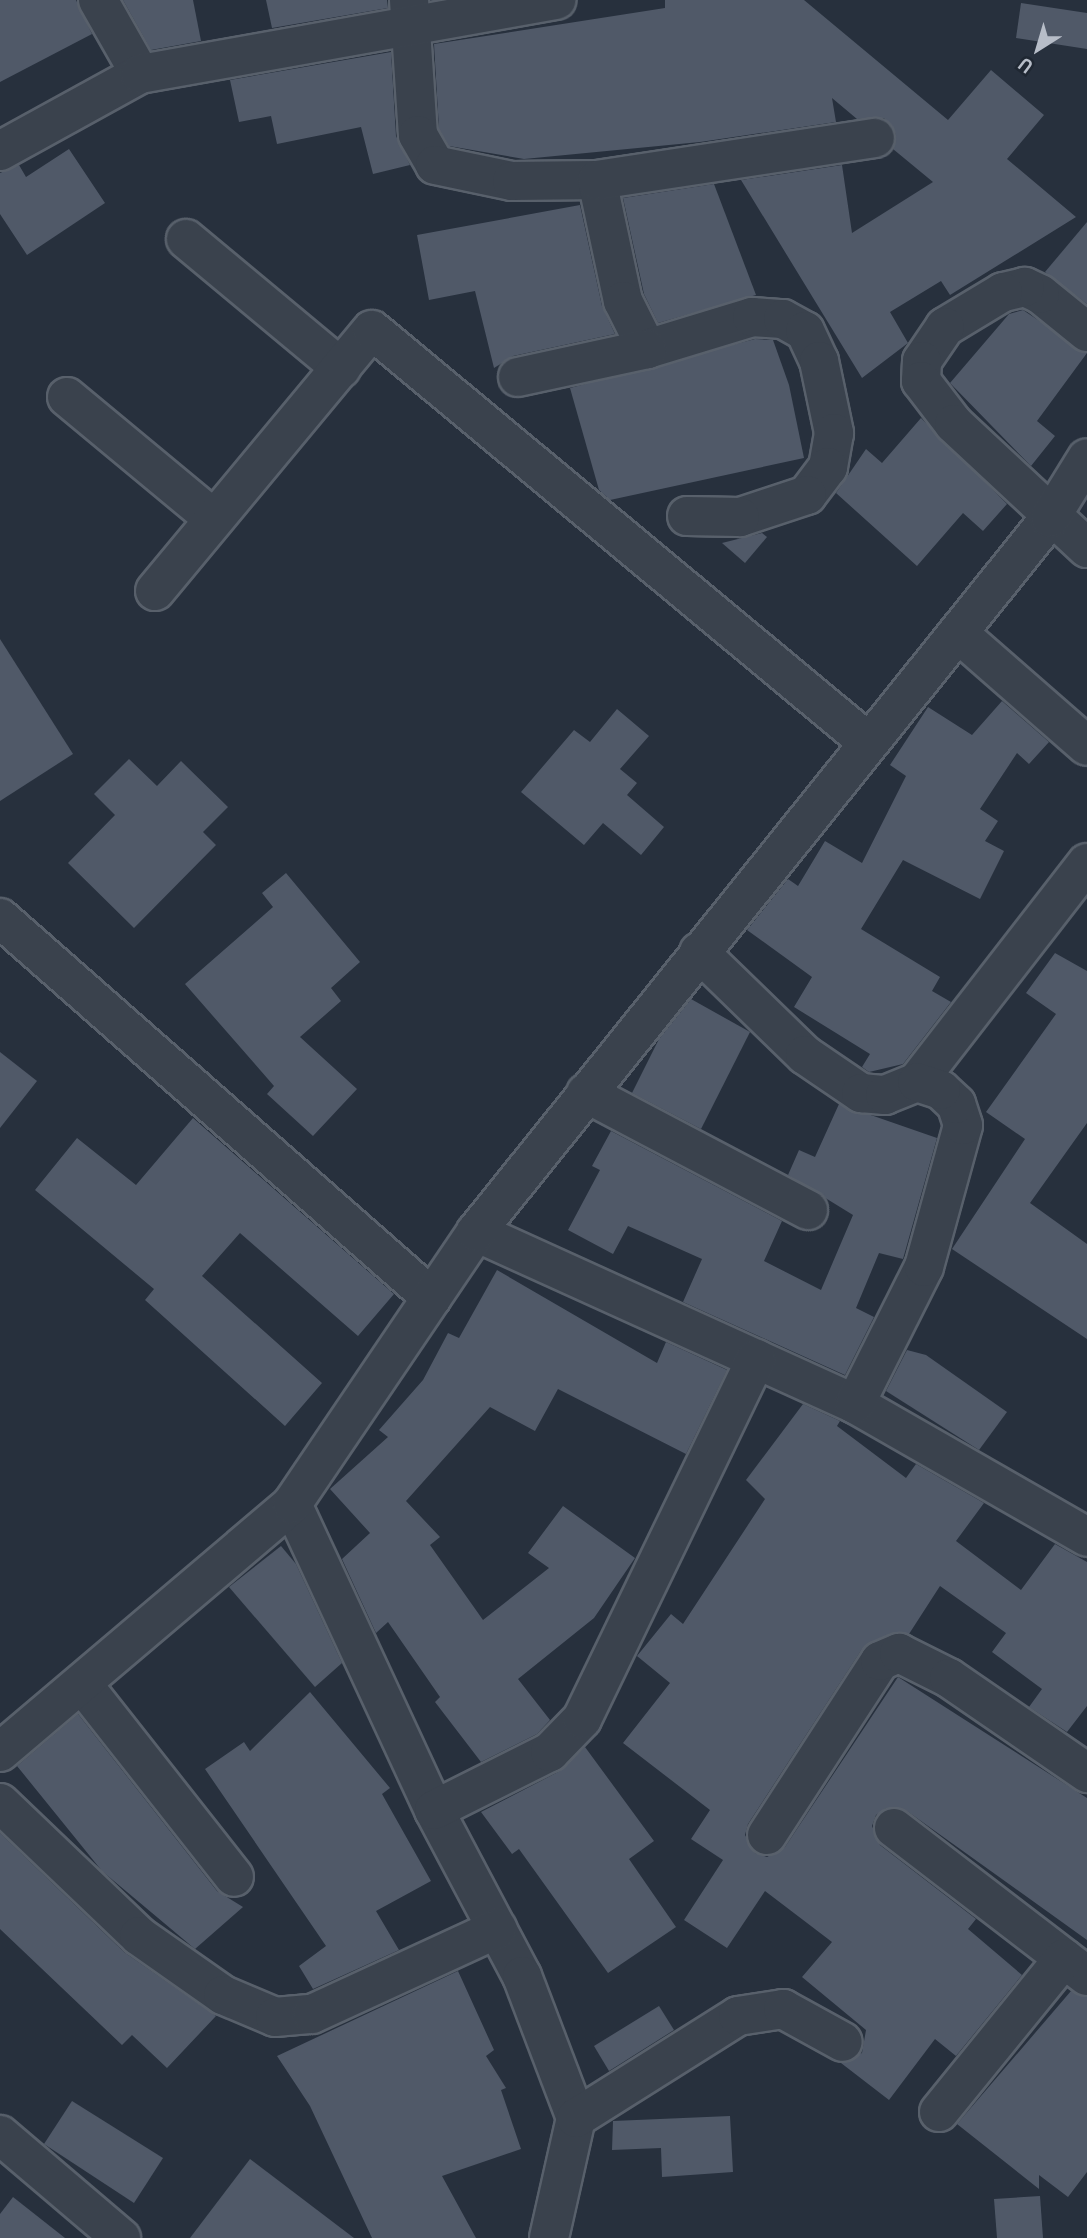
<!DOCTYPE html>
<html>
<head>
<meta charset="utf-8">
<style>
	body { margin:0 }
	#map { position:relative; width:1087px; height:2238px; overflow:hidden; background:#27303d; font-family:"PT Sans",sans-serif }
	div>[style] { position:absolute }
	.building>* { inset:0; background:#505968 }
	.roads { filter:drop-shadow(2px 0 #58606b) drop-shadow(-2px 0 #58606b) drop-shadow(0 2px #58606b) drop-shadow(0 -2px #58606b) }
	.minor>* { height:38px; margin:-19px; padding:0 19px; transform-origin:19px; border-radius:19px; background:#3a424d }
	span { translate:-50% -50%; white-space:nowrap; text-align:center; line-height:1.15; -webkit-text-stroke:5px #1f2732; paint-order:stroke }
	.north { position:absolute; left:1003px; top:14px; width:70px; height:70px; -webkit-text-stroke:5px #1f2732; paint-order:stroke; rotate:217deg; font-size:19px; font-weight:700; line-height:28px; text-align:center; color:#b7bdc8 }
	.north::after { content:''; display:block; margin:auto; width:24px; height:32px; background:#b7bdc8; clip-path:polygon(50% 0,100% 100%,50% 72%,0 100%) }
</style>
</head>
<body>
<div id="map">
	<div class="building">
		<div style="clip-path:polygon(0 0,76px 0,92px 34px,0 82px)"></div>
		<div style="clip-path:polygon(123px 0,193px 0,201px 41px,151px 50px)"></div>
		<div style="clip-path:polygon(266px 0,387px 0,388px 8px,272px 28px)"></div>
		<div style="clip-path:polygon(665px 0,804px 0,948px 120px,991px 70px,1044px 115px,1007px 159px,1076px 217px,950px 295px,941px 281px,890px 312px,908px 343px,862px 378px,741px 180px,842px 165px,852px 233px,933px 182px,893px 149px,896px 134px,884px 118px,857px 119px,832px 98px,836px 122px,700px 142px,524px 159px,449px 146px,439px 129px,434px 44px,665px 8px)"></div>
		<div style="clip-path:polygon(1021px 3px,1087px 13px,1087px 49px,1016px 38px)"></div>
		<div style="clip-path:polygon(391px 52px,396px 136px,410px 165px,373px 174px,361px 127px,277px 144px,271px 116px,239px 122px,230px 80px)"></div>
		<div style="clip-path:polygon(69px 149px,105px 203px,27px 255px,0 214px,0 173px,19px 165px,26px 177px)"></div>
		<div style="clip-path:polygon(714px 184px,756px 295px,658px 323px,644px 294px,623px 198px)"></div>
		<div style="clip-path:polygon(580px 205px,602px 306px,615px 334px,513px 356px,494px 368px,475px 291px,429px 300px,417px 235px)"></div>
		<div style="clip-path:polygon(1087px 222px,1087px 304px,1045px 272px)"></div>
		<div style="clip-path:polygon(1023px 310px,1087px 353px,1037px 421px,1055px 436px,1031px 466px,950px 383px,1009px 314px)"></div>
		<div style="clip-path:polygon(755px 339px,773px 340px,789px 385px,804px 458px,610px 500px,599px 490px,570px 388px)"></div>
		<div style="clip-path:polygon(921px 418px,1007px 504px,983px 531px,963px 513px,917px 566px,836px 493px,866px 449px,882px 463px)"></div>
		<div style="clip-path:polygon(762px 533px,767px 537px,745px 563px,722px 543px)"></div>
		<div style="clip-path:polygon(0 639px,73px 754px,0 801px)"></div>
		<div style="clip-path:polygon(1002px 701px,1049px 742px,1029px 764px,1017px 753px,980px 809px,998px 821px,985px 841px,1004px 851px,980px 899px,903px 860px,861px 929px,940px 977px,932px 991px,951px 1002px,903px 1064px,869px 1072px,862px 1067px,870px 1054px,794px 1007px,812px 977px,747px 930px,788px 879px,798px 886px,825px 841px,862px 863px,906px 776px,890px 765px,928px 707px,972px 735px)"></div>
		<div style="clip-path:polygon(617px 709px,649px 736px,620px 769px,637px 783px,627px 795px,664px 827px,641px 855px,603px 823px,584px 845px,521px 792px,574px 730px,590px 742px)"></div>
		<div style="clip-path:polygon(129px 759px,157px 786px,181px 761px,228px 807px,203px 832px,216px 845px,134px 928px,68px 863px,115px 815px,94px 794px)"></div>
		<div style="clip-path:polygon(286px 873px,360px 962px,331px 988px,341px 1001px,300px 1037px,357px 1089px,313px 1136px,267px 1094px,274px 1086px,185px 984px,273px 907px,262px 893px)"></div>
		<div style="clip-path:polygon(1055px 953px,1087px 971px,1087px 1123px,1030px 1203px,1087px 1244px,1087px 1339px,952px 1249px,1025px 1139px,986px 1112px,1056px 1014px,1026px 993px)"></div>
		<div style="clip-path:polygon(691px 999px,750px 1032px,701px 1129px,632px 1093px,659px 1039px)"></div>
		<div style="clip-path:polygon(0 1052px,37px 1081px,0 1128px)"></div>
		<div style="clip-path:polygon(839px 1104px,937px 1138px,903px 1259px,879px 1253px,856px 1308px,874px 1317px,845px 1375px,683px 1302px,702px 1259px,628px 1226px,613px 1254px,568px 1230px,600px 1170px,592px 1166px,611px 1131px,782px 1221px,764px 1261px,821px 1290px,853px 1215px,788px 1175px,799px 1150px,815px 1157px)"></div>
		<div style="clip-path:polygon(193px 1118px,394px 1294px,358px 1336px,240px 1233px,202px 1276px,322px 1383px,285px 1426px,145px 1300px,154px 1289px,35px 1190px,77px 1138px,136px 1185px)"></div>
		<div style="clip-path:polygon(497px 1270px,657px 1363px,666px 1342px,727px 1370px,686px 1454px,558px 1389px,535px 1431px,490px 1407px,406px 1501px,440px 1537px,430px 1545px,483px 1620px,549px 1568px,528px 1553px,563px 1506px,635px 1558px,594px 1618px,518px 1679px,550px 1720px,537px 1734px,481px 1762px,435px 1702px,440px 1697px,388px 1622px,376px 1633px,342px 1559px,370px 1533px,330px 1489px,388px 1437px,379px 1430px,423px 1380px,448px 1333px,459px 1338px)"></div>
		<div style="clip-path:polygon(907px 1350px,926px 1355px,1007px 1412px,979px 1450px,886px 1391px)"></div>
		<div style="clip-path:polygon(803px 1404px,840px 1421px,837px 1426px,906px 1478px,916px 1464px,984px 1503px,956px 1541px,1021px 1590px,1055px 1544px,1087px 1562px,1087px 1706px,1067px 1732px,1029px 1707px,1042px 1689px,992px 1652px,1006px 1633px,940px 1586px,909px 1634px,891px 1633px,862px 1649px,748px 1824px,745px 1835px,755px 1853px,767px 1857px,785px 1847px,898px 1677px,1087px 1798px,1087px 1940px,907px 1811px,886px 1808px,876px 1815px,872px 1826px,880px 1845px,976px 1919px,968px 1929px,1022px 1975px,956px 2056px,935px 2039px,889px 2100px,841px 2063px,862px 2053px,866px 2030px,802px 1977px,832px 1942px,765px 1891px,727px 1948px,684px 1920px,723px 1860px,691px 1839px,710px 1810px,623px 1743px,670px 1683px,637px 1656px,671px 1614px,683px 1624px,765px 1499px,746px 1480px)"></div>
		<div style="clip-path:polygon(281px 1546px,296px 1564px,342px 1663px,315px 1687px,229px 1587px)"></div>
		<div style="clip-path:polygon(310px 1692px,390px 1788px,382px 1794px,431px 1881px,376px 1911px,399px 1950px,313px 1989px,299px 1966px,326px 1946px,205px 1769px,244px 1742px,250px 1751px)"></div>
		<div style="clip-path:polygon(78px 1714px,217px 1891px,243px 1907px,195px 1949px,102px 1871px,17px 1766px)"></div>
		<div style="clip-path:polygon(585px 1747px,654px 1841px,629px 1859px,676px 1927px,608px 1973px,519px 1849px,512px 1854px,481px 1812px,560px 1771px)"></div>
		<div style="clip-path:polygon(0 1833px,124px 1952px,216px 2016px,167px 2068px,132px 2035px,122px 2045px,0 1929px)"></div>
		<div style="clip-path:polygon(458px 1971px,494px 2050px,486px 2056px,506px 2088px,501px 2090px,521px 2149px,442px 2176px,476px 2238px,372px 2238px,310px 2106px,277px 2056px)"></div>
		<div style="clip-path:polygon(1071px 1991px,1087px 1997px,1087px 2172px,1068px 2197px,1039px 2175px,1039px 2189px,957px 2124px)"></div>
		<div style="clip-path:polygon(659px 2006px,674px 2030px,609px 2071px,594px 2046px)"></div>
		<div style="clip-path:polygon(72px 2101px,163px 2158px,134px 2203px,44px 2144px)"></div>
		<div style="clip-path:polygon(730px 2116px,733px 2172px,662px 2177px,661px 2148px,612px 2150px,613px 2121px)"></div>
		<div style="clip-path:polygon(250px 2159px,354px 2238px,190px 2238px)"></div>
		<div style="clip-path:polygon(1040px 2196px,1043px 2238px,997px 2238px,994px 2199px)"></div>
		<div style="clip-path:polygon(13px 2197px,65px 2238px,0 2238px,0 2214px)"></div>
	</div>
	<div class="roads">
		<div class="minor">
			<div style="left:98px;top:0;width:85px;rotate:60.4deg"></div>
			<div style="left:409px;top:0;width:135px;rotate:86.2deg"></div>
			<div style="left:418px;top:135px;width:34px;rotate:60deg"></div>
			<div style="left:435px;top:165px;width:79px;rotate:11.7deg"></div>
			<div style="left:512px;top:181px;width:85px;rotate:-0.7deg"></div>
			<div style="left:597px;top:180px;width:124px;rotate:77.9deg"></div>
			<div style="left:623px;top:301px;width:54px;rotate:63.4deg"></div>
			<div style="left:647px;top:349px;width:110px;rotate:-16.9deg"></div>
			<div style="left:752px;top:317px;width:31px;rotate:4deg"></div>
			<div style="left:783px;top:319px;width:25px;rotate:29deg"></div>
			<div style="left:805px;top:331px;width:33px;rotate:65deg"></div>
			<div style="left:819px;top:361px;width:74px;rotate:78.2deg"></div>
			<div style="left:834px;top:433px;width:35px;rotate:100deg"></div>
			<div style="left:828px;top:467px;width:35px;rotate:127deg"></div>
			<div style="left:807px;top:495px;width:71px;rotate:161.8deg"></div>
			<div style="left:740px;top:517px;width:53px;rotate:-178.9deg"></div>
			<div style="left:0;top:151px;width:160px;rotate:-28.8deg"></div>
			<div style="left:140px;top:74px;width:423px;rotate:-10.1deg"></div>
			<div style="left:597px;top:180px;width:281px;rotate:-8.6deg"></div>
			<div style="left:186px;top:239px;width:202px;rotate:39.8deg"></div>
			<div style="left:1087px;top:332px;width:60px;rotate:-141deg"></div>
			<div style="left:1040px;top:294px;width:17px;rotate:-155deg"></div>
			<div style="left:1025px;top:287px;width:23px;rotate:167deg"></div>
			<div style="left:1003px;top:292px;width:68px;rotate:148.9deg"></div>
			<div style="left:945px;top:327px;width:41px;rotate:124.1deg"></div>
			<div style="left:922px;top:361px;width:20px;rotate:93deg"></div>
			<div style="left:921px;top:381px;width:54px;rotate:52.5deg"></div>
			<div style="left:954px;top:424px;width:182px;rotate:43deg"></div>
			<div style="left:518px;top:377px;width:132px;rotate:-12.2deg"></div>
			<div style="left:67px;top:397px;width:191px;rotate:39.7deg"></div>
			<div style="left:155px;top:591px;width:339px;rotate:-50.3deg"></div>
			<div style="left:372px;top:330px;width:646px;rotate:39.73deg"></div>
			<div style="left:958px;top:633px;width:171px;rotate:41.2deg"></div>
			<div style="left:0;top:918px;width:575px;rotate:41.34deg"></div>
			<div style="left:699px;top:952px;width:148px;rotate:44.2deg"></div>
			<div style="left:805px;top:1055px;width:68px;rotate:34.2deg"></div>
			<div style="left:861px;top:1093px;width:24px;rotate:5deg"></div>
			<div style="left:885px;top:1095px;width:35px;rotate:-22deg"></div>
			<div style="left:917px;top:1082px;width:277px;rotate:-52.2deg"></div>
			<div style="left:586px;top:1093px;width:251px;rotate:27.8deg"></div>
			<div style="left:476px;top:1232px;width:416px;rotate:24.4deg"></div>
			<div style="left:855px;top:1404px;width:267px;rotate:29.8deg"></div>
			<div style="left:855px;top:1404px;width:153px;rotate:-63.3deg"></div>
			<div style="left:924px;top:1267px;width:147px;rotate:-74.6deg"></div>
			<div style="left:963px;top:1125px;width:22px;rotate:-108deg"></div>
			<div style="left:956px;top:1104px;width:21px;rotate:-137deg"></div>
			<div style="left:941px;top:1090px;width:25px;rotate:-162deg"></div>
			<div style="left:292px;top:1504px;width:337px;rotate:65.1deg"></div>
			<div style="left:434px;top:1810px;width:188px;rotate:62.1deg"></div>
			<div style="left:522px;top:1976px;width:152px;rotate:69.2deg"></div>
			<div style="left:576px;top:2118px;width:123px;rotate:102.7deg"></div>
			<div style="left:83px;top:1685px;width:244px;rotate:51.8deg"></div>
			<div style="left:0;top:1752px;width:383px;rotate:-40.3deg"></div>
			<div style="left:292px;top:1504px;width:328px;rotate:-55.9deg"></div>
			<div style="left:476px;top:1232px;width:916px;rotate:-51.2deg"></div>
			<div style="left:1050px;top:518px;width:70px;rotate:-58.3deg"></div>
			<div style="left:0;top:1803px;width:192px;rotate:43.7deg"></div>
			<div style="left:139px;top:1936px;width:103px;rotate:35.1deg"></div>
			<div style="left:223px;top:1995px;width:56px;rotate:22.9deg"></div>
			<div style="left:275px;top:2017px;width:37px;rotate:-5deg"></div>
			<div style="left:312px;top:2014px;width:204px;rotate:-24.7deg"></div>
			<div style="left:434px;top:1810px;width:130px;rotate:-26.6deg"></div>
			<div style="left:550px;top:1752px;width:46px;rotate:-45.9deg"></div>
			<div style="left:582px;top:1719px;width:400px;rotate:-64.2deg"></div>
			<div style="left:894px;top:1828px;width:243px;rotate:37.5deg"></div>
			<div style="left:767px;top:1835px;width:207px;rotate:-57deg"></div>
			<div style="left:880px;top:1661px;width:21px;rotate:-23deg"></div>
			<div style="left:899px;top:1653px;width:56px;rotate:26.6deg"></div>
			<div style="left:949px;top:1678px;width:168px;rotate:34.5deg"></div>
			<div style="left:939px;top:2112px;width:198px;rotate:-50.9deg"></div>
			<div style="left:576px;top:2118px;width:191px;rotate:-32.2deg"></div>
			<div style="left:738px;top:2016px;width:46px;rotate:-8.8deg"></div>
			<div style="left:783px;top:2009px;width:68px;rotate:28.8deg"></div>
			<div style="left:0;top:2135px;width:159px;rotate:40.4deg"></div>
		</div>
	</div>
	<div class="north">U</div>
</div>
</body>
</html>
